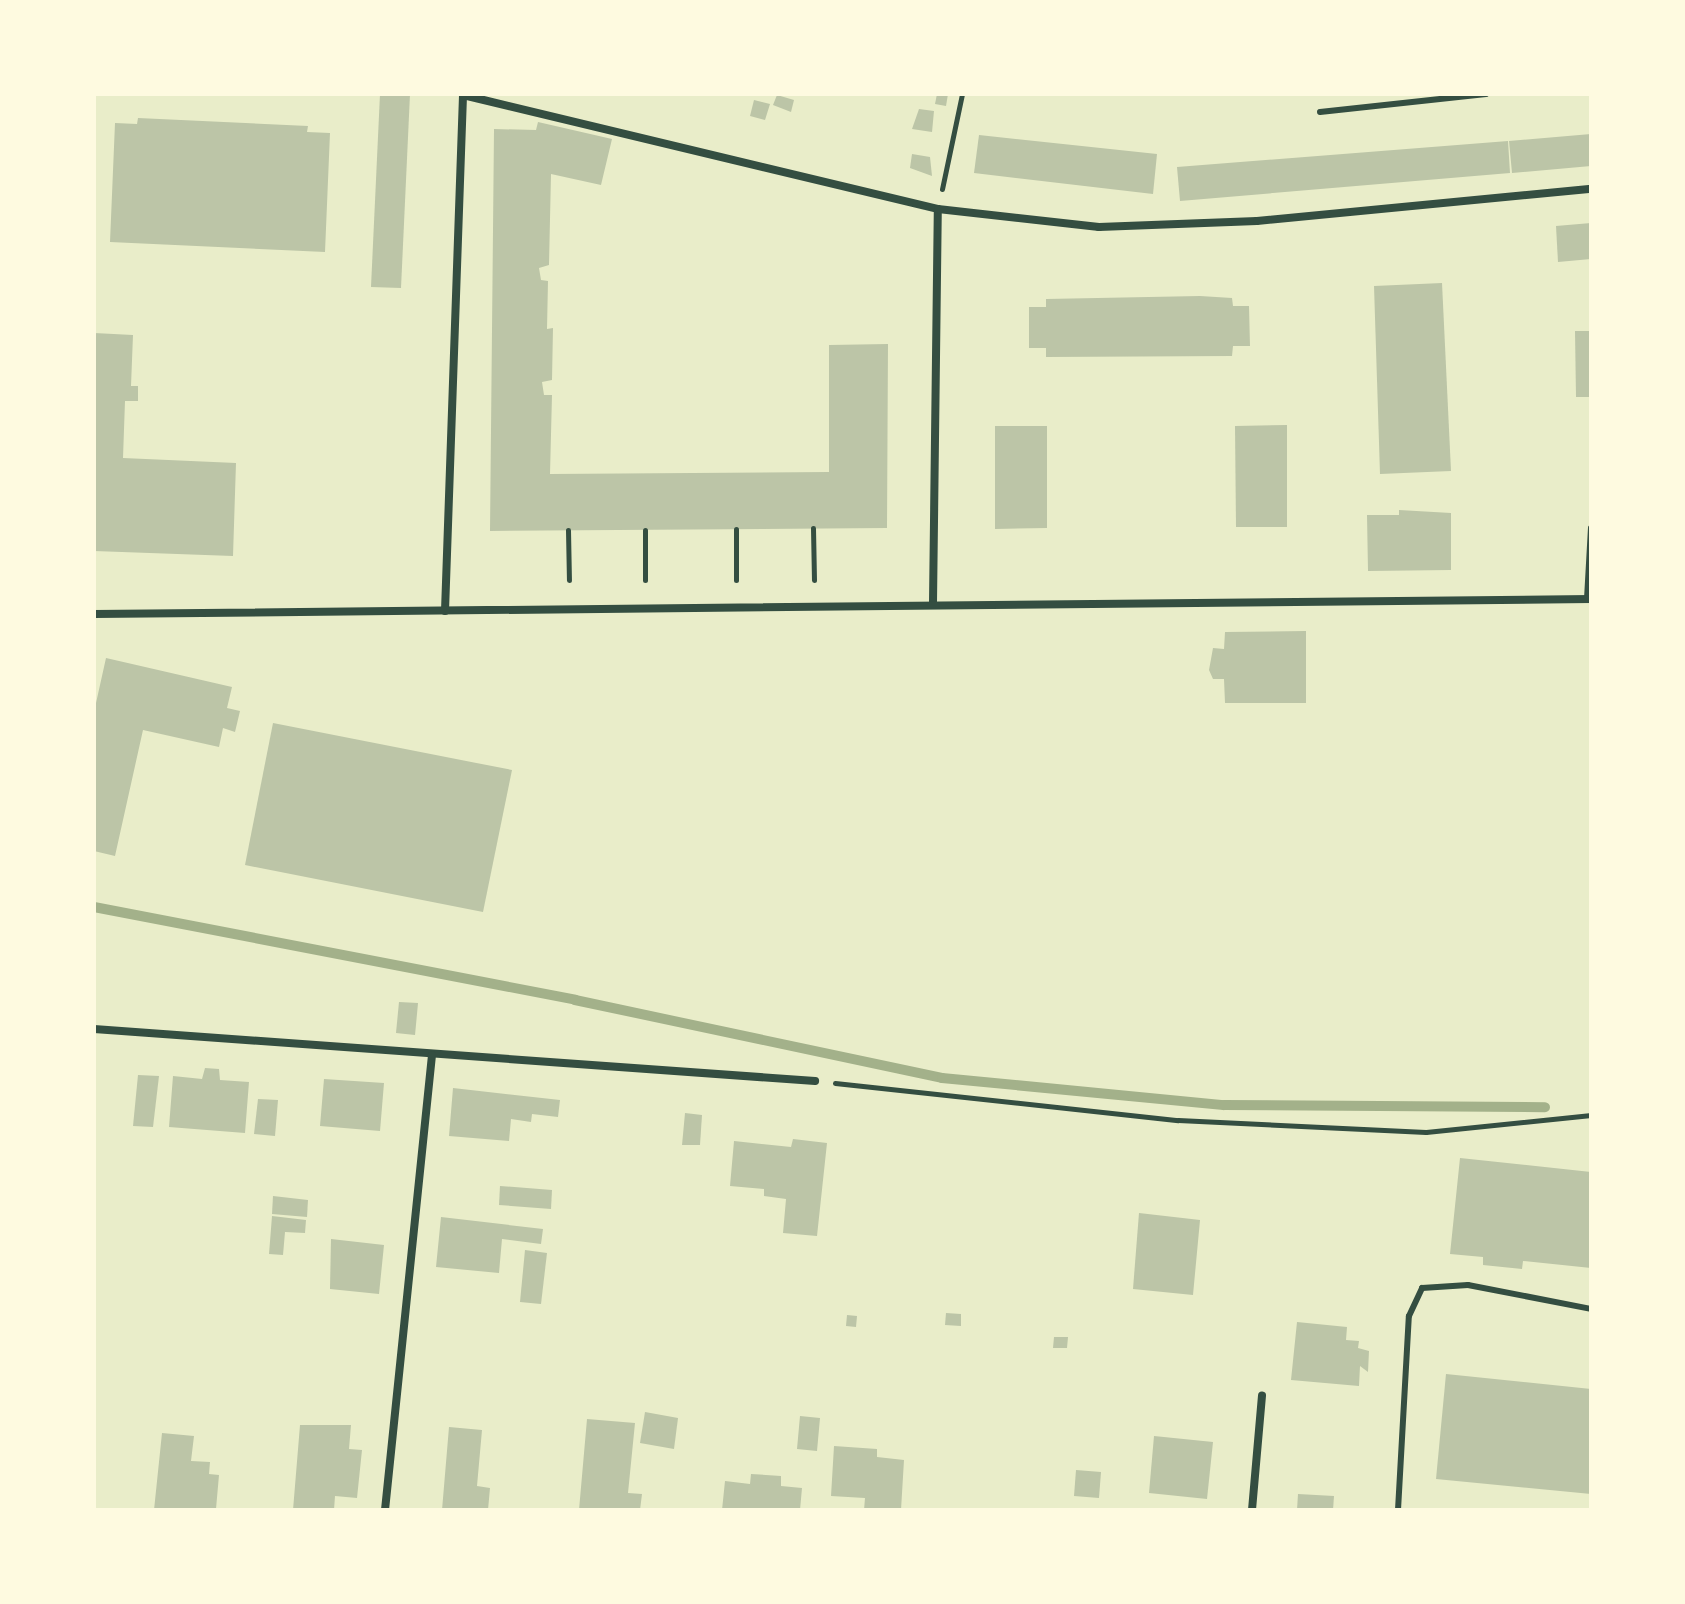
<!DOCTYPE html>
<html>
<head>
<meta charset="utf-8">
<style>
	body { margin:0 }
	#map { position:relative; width:1685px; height:1604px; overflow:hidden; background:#e9edc9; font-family:Lato,sans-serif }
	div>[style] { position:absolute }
	.stream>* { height:10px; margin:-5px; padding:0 5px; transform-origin:5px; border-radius:5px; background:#a3b18a }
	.building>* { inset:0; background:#bcc5a7 }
	.path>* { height:5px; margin:-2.5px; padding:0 2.5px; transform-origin:2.5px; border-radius:2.5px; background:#344e41 }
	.service>* { height:6px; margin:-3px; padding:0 3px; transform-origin:3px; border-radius:3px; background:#344e41 }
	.minor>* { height:8px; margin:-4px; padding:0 4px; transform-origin:4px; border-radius:4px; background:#344e41 }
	span { translate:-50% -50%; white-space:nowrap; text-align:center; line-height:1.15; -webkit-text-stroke:8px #fefae0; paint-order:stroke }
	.frame { position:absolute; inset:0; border:96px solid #fefae0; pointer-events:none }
</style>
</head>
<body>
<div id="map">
	<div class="stream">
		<div style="left:94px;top:907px;width:490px;rotate:10.9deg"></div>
		<div style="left:575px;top:1000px;width:375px;rotate:12deg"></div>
		<div style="left:942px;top:1078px;width:283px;rotate:5.5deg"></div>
		<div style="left:1224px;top:1105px;width:321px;rotate:0.4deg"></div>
	</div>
	<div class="building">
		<div style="clip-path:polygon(380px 94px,410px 94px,401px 288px,371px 287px)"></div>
		<div style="clip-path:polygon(937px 94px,948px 94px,946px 106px,935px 104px)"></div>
		<div style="clip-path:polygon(777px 95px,794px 100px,791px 112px,773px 105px)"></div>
		<div style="clip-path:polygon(754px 100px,770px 104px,765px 120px,750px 116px)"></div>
		<div style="clip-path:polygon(919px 109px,934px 111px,932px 132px,912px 129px)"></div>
		<div style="clip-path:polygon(138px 118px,308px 126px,307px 132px,330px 133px,325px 252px,110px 242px,115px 123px,137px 124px)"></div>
		<div style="clip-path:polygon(538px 122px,612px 139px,601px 185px,551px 174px,549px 265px,539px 268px,541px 280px,548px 281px,547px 329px,553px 328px,552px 380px,542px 382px,544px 395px,552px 395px,550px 474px,829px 472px,829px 345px,888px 344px,887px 528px,490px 531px,494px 129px,536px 130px)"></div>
		<div style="clip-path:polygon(1591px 134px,1591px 166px,1512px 173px,1509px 141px)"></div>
		<div style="clip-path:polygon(979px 135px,1157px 154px,1153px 194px,974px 173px)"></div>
		<div style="clip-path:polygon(1508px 141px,1510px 173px,1180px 201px,1177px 167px)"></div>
		<div style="clip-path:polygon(912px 154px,930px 157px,932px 176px,910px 168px)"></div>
		<div style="clip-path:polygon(1591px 223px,1591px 259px,1558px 262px,1556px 226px)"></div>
		<div style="clip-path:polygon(1442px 283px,1451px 471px,1380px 474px,1374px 286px)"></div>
		<div style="clip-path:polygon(1200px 296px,1232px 298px,1233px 306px,1249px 306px,1250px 346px,1233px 346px,1232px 356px,1046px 357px,1046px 348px,1029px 348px,1029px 307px,1046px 307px,1046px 299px)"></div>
		<div style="clip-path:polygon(1575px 331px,1591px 331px,1591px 397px,1576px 397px)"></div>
		<div style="clip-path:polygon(94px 333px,133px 335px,131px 386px,138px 386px,138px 401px,125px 401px,123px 458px,236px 463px,233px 556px,94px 551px)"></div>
		<div style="clip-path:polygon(1287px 425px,1287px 527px,1236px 527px,1235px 426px)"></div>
		<div style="clip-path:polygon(995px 426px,1047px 426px,1047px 528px,995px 529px)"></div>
		<div style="clip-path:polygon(1399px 510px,1451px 513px,1451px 570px,1368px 571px,1367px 515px,1399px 515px)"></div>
		<div style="clip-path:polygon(1306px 631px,1306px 703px,1225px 703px,1224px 679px,1213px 679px,1209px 670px,1213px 648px,1224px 649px,1225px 632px)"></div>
		<div style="clip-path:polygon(106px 658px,232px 687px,227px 708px,240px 711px,235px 732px,223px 728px,219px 747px,143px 730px,115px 856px,94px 851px,94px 712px)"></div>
		<div style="clip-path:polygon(273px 723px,512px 770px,483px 912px,245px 865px)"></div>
		<div style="clip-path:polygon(399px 1002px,418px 1003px,415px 1035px,396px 1033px)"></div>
		<div style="clip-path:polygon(205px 1068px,219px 1069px,220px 1080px,249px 1082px,245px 1133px,169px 1127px,173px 1076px,202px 1079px)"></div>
		<div style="clip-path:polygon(138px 1075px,159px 1076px,153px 1127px,133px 1126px)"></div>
		<div style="clip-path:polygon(324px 1079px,384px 1083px,380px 1131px,320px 1126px)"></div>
		<div style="clip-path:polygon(453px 1088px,560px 1100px,558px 1117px,532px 1114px,531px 1122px,511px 1119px,509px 1141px,449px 1136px)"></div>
		<div style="clip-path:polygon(258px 1099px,278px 1100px,275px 1136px,254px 1134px)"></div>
		<div style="clip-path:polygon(685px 1113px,702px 1115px,700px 1145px,682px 1145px)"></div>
		<div style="clip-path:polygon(793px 1139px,827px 1143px,817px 1236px,783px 1233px,786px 1199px,764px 1196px,764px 1189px,730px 1186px,734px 1141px,791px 1147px)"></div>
		<div style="clip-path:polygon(1460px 1158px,1591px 1172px,1591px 1268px,1523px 1261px,1522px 1269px,1483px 1265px,1483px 1257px,1450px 1254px)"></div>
		<div style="clip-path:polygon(500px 1186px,552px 1190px,551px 1209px,499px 1205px)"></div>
		<div style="clip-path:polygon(273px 1196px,308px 1200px,307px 1217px,272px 1214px)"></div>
		<div style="clip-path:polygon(1139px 1213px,1200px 1220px,1193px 1295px,1133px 1289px)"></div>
		<div style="clip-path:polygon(272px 1216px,306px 1220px,305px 1233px,285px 1232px,283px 1255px,269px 1254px)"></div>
		<div style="clip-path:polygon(441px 1217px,543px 1229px,541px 1244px,502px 1239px,499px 1273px,436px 1267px)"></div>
		<div style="clip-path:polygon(331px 1239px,384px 1245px,379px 1294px,330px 1289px)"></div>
		<div style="clip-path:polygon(525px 1250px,547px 1253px,541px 1304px,520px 1302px)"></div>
		<div style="clip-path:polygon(946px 1313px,961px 1314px,961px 1326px,945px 1325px)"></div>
		<div style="clip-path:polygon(847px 1315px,857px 1316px,856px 1327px,846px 1326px)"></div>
		<div style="clip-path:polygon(1297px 1322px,1347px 1327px,1346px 1340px,1359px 1341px,1358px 1348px,1369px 1351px,1368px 1372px,1360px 1366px,1359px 1386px,1291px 1380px)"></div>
		<div style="clip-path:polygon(1054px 1337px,1068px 1337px,1067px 1348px,1053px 1348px)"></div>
		<div style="clip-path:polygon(1446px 1374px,1591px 1389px,1591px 1494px,1436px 1479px)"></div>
		<div style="clip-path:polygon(645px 1412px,678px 1418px,674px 1449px,640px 1443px)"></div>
		<div style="clip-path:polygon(800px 1416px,820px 1418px,817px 1451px,797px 1449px)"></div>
		<div style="clip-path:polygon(587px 1419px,635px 1423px,628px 1493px,642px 1494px,640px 1510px,579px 1510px)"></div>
		<div style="clip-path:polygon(300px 1425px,351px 1425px,349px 1449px,362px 1450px,357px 1498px,335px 1496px,334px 1510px,293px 1510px)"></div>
		<div style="clip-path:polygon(449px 1427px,482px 1430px,477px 1486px,490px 1488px,488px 1510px,442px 1510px)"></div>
		<div style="clip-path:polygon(162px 1433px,194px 1436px,191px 1461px,210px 1462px,209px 1474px,219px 1475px,216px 1509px,154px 1510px)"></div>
		<div style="clip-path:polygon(1154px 1436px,1213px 1442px,1207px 1499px,1149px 1493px)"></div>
		<div style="clip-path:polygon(834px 1446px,877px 1449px,877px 1457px,904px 1460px,901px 1510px,864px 1510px,865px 1498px,831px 1496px)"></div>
		<div style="clip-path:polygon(1076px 1470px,1101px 1472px,1099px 1498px,1074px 1496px)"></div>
		<div style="clip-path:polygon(751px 1474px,781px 1476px,781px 1486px,802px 1488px,800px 1510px,722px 1510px,725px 1481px,750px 1484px)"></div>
		<div style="clip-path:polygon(1298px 1494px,1334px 1496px,1333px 1510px,1297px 1510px)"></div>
	</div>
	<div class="path">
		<div style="left:942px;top:189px;width:97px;rotate:-78.1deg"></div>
		<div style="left:813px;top:528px;width:52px;rotate:88.9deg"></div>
		<div style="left:568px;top:530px;width:50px;rotate:88.9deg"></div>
		<div style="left:645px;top:530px;width:50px;rotate:90deg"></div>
		<div style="left:736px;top:580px;width:51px;rotate:-90deg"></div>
		<div style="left:835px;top:1083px;width:345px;rotate:6.2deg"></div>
		<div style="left:1178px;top:1120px;width:248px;rotate:2.8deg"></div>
		<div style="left:1426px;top:1132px;width:166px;rotate:-5.9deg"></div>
	</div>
	<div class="service">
		<div style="left:1320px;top:112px;width:167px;rotate:-6.2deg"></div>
		<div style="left:1587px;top:599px;width:71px;rotate:-86.8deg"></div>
		<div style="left:1398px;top:1510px;width:194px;rotate:-86.8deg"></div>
		<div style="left:1409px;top:1316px;width:31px;rotate:-65deg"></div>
		<div style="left:1422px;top:1288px;width:46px;rotate:-3.7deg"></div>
		<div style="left:1468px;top:1285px;width:125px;rotate:11deg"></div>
	</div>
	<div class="minor">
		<div style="left:933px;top:603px;width:394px;rotate:-89.3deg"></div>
		<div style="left:445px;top:611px;width:516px;rotate:-88deg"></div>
		<div style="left:463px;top:95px;width:488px;rotate:13.5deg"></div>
		<div style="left:938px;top:209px;width:162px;rotate:6.4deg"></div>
		<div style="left:1099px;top:227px;width:158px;rotate:-2.2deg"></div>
		<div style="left:1257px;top:221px;width:336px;rotate:-5.5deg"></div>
		<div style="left:94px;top:614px;width:1497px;rotate:-0.57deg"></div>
		<div style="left:94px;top:1029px;width:723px;rotate:4.13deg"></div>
		<div style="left:385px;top:1510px;width:457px;rotate:-84.1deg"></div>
		<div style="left:1252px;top:1510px;width:115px;rotate:-85deg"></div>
	</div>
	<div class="frame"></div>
</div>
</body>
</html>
